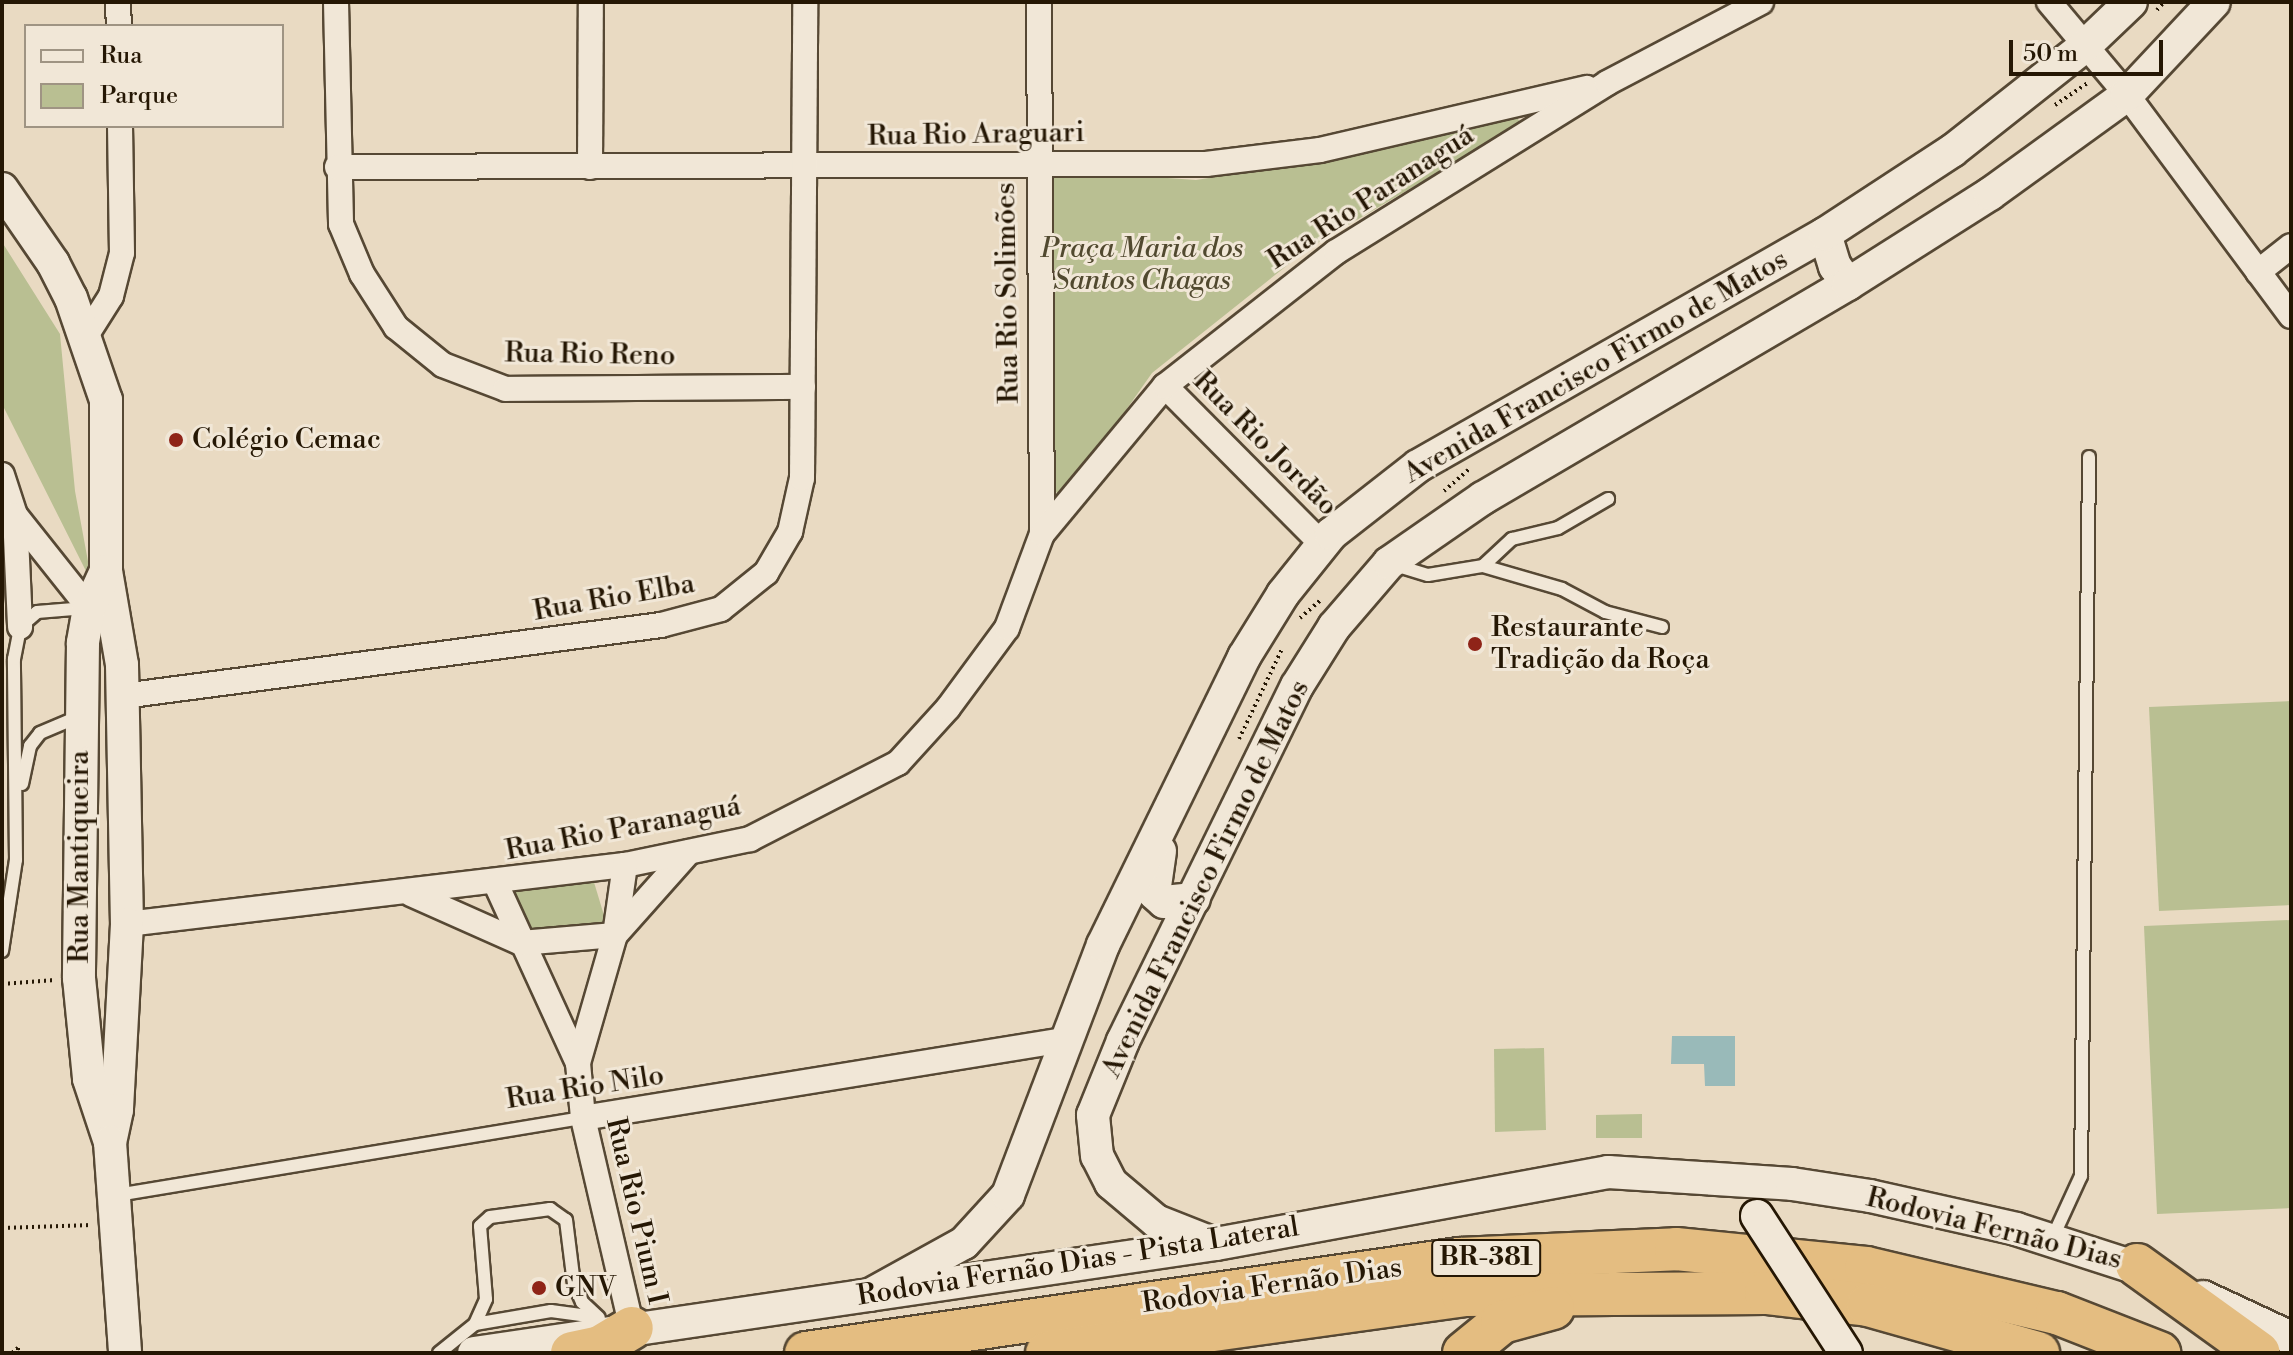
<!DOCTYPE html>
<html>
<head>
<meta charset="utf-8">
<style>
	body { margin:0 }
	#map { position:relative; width:2293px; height:1355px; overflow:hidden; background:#e9dac2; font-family:"Libre Bodoni",serif }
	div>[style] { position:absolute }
	.green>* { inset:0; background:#b9bf92 }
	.water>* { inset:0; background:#99bab9 }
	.path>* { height:4px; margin-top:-2px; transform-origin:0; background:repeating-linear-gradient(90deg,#251704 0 2px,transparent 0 6px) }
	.roads { filter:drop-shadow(2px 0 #564834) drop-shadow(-2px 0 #564834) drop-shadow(0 2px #564834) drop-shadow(0 -2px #564834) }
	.lane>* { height:12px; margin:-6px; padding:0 6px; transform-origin:6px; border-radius:6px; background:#f1e7d7 }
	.street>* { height:24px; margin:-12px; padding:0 12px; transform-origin:12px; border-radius:12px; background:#f1e7d7 }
	.secondary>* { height:32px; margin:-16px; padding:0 16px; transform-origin:16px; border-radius:16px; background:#f1e7d7 }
	.highway>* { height:42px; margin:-21px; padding:0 21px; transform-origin:21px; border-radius:21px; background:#e4bd81 }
	.bridges { filter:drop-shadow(2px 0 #251704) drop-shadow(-2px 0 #251704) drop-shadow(0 2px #251704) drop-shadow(0 -2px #251704) }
	.secondary-bridge>* { height:32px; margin:-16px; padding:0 16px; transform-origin:16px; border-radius:16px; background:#f1e7d7 }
	.dots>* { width:22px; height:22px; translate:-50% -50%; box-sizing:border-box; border:4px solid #f1e7d7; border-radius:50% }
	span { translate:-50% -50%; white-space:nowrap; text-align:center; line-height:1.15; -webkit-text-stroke:6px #f1e7d7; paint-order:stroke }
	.shield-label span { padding:2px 6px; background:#f1e7d7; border:2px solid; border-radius:6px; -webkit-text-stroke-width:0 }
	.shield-label { font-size:26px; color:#251704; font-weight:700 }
	.street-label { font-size:28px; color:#251704 }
	.park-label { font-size:28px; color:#51492f; font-style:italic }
	.poi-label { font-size:28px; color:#251704 }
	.left { translate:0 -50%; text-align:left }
	.frame { position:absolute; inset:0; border:4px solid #251704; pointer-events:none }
	.legend { position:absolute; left:24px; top:24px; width:260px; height:104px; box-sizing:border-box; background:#f1e7d7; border:2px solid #9f9483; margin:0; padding:10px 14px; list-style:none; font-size:24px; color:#251704 }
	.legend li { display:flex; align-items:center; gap:16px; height:40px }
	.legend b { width:40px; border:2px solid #9f9483 }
	.scale { position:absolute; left:2009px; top:40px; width:154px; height:36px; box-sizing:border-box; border:4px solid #251704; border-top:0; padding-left:10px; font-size:24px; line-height:28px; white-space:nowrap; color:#251704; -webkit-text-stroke:6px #f1e7d7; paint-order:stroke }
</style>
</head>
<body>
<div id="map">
	<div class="green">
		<div style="clip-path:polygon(1510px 112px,1522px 123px,1309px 248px,1152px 373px,1067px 494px,1047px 491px,1054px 170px,1196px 180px,1335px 158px)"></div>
		<div style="clip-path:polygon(2px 242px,60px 334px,75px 491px,92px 583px,2px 404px)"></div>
		<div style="clip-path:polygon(2291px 701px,2291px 905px,2159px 911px,2149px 707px)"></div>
		<div style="clip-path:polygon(593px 879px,606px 922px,526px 933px,515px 890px)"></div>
		<div style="clip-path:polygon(2291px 920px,2291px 1208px,2157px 1214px,2144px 926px)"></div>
		<div style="clip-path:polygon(1544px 1048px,1546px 1130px,1495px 1132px,1494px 1049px)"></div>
		<div style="clip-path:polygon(1642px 1114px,1642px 1138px,1596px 1138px,1596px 1115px)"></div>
	</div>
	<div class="water">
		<div style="clip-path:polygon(1672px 1036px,1735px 1036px,1735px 1086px,1705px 1086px,1704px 1064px,1671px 1064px)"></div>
	</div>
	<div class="path">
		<div style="left:2157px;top:10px;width:11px;rotate:-49deg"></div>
		<div style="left:2055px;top:105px;width:40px;rotate:-34deg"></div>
		<div style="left:1444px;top:491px;width:35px;rotate:-41deg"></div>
		<div style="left:1300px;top:618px;width:28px;rotate:-41deg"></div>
		<div style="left:1239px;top:739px;width:100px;rotate:-64.5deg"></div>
		<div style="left:2px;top:984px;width:53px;rotate:-4.3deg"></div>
		<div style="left:2px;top:1228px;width:90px;rotate:-1.9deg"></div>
		<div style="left:12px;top:1353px;width:8px;rotate:-40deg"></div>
		<div style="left:18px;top:1348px;width:5px;rotate:90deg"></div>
	</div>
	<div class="roads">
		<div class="lane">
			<div style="left:1395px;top:565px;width:34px;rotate:17deg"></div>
			<div style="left:1428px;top:575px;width:56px;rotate:-9.3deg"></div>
			<div style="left:1483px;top:566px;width:82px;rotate:16.2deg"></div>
			<div style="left:1562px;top:589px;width:49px;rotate:28.1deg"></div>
			<div style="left:1605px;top:612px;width:59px;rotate:14.7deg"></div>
			<div style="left:1483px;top:566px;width:40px;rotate:-43deg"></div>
			<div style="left:1512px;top:539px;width:47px;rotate:-13.4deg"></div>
			<div style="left:1558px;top:528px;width:58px;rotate:-30.1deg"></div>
			<div style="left:22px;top:784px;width:39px;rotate:-78deg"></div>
			<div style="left:30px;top:746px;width:16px;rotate:-52deg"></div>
			<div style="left:40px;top:733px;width:43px;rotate:-23deg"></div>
			<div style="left:2px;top:951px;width:92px;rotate:-81.3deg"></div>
			<div style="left:16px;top:860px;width:201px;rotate:-90.6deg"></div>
			<div style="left:14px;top:659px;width:33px;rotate:-79deg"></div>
			<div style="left:20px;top:627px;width:23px;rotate:-41deg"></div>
			<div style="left:37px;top:612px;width:49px;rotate:-4.7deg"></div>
			<div style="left:117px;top:1195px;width:472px;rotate:-9.4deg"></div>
			<div style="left:2052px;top:1239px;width:69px;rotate:-65.3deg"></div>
			<div style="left:2081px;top:1176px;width:719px;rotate:-89.36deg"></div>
			<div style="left:475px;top:1324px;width:27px;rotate:-66deg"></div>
			<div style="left:486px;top:1299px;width:73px;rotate:-94.7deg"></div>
			<div style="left:480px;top:1226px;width:13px;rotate:-42deg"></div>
			<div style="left:490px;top:1217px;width:61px;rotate:-7.6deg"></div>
			<div style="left:550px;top:1209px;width:19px;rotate:35deg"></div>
			<div style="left:566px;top:1220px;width:64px;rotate:82.9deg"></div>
			<div style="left:574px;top:1284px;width:20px;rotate:66deg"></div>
			<div style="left:582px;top:1302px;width:23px;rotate:43deg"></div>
			<div style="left:439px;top:1353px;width:46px;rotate:-38.9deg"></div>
			<div style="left:475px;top:1324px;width:77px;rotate:-9.7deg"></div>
			<div style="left:551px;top:1311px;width:45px;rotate:7.6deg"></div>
		</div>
		<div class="street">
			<div style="left:118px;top:2px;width:24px;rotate:88deg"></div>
			<div style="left:336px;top:2px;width:222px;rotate:88.7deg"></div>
			<div style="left:341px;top:224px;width:54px;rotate:67.2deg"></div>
			<div style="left:362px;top:274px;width:63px;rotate:57.3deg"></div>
			<div style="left:396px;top:327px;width:60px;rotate:39deg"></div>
			<div style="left:443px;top:365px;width:67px;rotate:20.9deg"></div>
			<div style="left:506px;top:389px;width:297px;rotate:-0.4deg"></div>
			<div style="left:1039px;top:2px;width:532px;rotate:89.68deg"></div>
			<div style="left:2049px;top:2px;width:121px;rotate:50deg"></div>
			<div style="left:2127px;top:95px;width:275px;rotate:53.4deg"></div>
			<div style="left:337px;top:167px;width:869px;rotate:-0.2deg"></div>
			<div style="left:1206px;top:164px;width:115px;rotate:-7deg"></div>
			<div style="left:1320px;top:150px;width:274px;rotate:-13.1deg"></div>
			<div style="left:590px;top:167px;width:165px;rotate:-89.7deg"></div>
			<div style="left:2258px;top:272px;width:42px;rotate:-38.2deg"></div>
			<div style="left:87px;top:334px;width:45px;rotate:-57.7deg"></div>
			<div style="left:111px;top:296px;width:44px;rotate:-75.7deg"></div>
			<div style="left:122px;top:253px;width:127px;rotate:-90.9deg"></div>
			<div style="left:1165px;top:386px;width:223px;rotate:45.2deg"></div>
			<div style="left:2px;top:475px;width:42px;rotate:72deg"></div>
			<div style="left:15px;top:515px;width:112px;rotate:87.4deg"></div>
			<div style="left:15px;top:515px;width:119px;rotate:51.5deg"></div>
			<div style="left:123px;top:696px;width:543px;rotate:-7.52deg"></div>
			<div style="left:661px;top:625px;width:62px;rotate:-14.9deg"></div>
			<div style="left:721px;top:609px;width:58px;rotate:-38.7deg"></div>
			<div style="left:766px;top:573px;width:48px;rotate:-59.7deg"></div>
			<div style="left:790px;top:532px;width:55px;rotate:-77.5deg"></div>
			<div style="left:802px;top:478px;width:476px;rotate:-89.6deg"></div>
			<div style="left:496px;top:884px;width:197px;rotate:65.4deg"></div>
			<div style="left:578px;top:1063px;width:55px;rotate:84.8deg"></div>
			<div style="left:583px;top:1118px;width:216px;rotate:76.9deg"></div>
			<div style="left:411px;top:894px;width:120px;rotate:24deg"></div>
			<div style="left:521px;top:943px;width:94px;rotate:-4.9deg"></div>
			<div style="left:615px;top:935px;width:111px;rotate:-48.3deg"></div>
			<div style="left:127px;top:924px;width:501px;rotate:-6.76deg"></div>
			<div style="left:625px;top:865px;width:128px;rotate:-11.7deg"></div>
			<div style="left:750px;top:839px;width:166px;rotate:-27.2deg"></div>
			<div style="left:898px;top:763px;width:74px;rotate:-47.7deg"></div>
			<div style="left:948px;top:708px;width:99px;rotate:-53.6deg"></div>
			<div style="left:1007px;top:628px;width:100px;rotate:-69.6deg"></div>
			<div style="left:1042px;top:534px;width:192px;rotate:-50.3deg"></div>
			<div style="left:1165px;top:386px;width:217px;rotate:-38.1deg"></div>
			<div style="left:1336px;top:252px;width:319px;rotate:-31.9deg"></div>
			<div style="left:1607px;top:83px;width:174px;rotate:-27.7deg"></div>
			<div style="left:578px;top:1063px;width:133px;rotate:-73.9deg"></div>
			<div style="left:615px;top:935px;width:71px;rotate:-81.9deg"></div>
			<div style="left:583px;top:1118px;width:487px;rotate:-9.2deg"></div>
		</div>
		<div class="secondary">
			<div style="left:2px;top:189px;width:90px;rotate:55.4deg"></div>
			<div style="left:53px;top:263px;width:39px;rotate:63deg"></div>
			<div style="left:71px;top:298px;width:108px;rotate:71.1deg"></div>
			<div style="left:106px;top:400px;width:171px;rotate:90deg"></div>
			<div style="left:106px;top:571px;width:95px;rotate:80.3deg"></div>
			<div style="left:122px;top:665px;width:259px;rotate:88.9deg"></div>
			<div style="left:127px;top:924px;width:186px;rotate:93.1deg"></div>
			<div style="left:117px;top:1110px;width:33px;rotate:102deg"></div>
			<div style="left:1825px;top:234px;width:34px;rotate:73deg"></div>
			<div style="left:1835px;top:266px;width:22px;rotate:54deg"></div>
			<div style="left:106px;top:571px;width:41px;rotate:114.7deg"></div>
			<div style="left:89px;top:608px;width:36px;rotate:100deg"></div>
			<div style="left:83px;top:643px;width:335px;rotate:90.7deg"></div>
			<div style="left:79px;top:978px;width:101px;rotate:84.3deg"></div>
			<div style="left:89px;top:1079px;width:66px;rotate:71.6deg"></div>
			<div style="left:110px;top:1142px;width:212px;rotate:85.9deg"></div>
			<div style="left:1160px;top:851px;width:42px;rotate:98.1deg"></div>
			<div style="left:1154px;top:893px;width:13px;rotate:42deg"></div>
			<div style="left:1164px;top:902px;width:30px;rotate:-6deg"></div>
			<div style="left:1214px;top:1244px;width:62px;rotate:-158.4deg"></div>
			<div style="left:1156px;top:1221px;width:59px;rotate:-139.8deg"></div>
			<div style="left:1111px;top:1183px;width:30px;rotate:-117deg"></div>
			<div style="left:1097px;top:1156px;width:41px;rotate:-95.6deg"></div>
			<div style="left:1093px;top:1115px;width:80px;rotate:-67.9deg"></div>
			<div style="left:1123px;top:1041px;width:395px;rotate:-63.9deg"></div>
			<div style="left:1297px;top:686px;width:70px;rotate:-57.9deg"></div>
			<div style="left:1334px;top:627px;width:84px;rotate:-49.3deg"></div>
			<div style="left:1389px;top:563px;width:114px;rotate:-34.7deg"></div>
			<div style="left:1483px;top:498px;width:423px;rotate:-30.4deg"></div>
			<div style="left:1848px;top:284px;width:168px;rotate:-32.4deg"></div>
			<div style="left:1990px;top:194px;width:169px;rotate:-35.9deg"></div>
			<div style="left:2127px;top:95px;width:127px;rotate:-46.9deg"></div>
			<div style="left:870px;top:1295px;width:107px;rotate:-29deg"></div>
			<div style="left:964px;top:1243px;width:65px;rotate:-47.5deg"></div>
			<div style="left:1008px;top:1195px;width:267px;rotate:-69.2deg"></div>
			<div style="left:1103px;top:945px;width:321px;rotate:-63.9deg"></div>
			<div style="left:1244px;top:657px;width:74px;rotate:-58.2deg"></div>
			<div style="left:1283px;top:594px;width:77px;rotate:-51.3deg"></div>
			<div style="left:1331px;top:534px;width:110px;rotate:-38deg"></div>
			<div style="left:1418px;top:466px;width:468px;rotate:-29.7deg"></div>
			<div style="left:1825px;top:234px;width:152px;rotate:-33.2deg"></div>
			<div style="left:1952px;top:151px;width:171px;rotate:-38.3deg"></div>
			<div style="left:2086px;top:45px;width:62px;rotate:-43.7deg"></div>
			<div style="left:2203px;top:1297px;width:97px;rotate:25deg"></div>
			<div style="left:474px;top:1353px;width:750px;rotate:-8.36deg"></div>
			<div style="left:1216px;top:1244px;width:399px;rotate:-10.4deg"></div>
			<div style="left:1608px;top:1172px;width:184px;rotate:3.7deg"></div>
			<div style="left:1792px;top:1184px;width:79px;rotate:8.7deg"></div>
			<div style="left:1870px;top:1196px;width:150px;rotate:12.7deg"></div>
			<div style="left:2016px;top:1229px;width:149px;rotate:17.9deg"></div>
		</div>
		<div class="highway">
			<div style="left:2137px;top:1265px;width:150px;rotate:35.8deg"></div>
			<div style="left:572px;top:1353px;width:29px;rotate:-12deg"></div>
			<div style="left:600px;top:1347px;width:37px;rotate:-31deg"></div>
			<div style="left:806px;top:1353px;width:660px;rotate:-8.19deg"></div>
			<div style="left:1459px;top:1259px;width:217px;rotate:-2.6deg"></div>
			<div style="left:1676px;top:1249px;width:191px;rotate:5.7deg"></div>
			<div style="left:1866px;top:1268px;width:196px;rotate:13.3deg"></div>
			<div style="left:2057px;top:1313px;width:110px;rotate:21.4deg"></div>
			<div style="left:1047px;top:1353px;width:420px;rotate:-7.9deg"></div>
			<div style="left:1463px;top:1295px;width:303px;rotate:-0.4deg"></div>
			<div style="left:1766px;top:1293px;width:103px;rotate:6.7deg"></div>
			<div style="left:1868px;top:1305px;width:177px;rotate:15.8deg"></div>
			<div style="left:1464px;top:1353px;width:49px;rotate:-39.2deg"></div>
			<div style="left:1502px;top:1322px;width:53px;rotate:-15.4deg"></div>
		</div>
	</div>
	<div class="bridges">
		<div class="secondary-bridge">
			<div style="left:1757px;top:1216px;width:163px;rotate:57deg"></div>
		</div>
	</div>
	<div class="dots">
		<div style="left:176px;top:440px;background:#8f2418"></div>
		<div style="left:1475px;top:644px;background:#8f2418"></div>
		<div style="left:539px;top:1288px;background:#8f2418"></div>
	</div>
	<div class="shield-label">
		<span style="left:1486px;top:1258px">BR-381</span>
	</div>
	<div class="street-label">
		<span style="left:976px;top:135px;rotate:-1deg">Rua Rio Araguari</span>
		<span style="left:1371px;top:198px;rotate:-33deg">Rua Rio Paranaguá</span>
		<span style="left:1008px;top:293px;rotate:-91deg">Rua Rio Solimões</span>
		<span style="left:590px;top:355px;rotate:1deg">Rua Rio Reno</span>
		<span style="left:1596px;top:367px;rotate:-30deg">Avenida Francisco Firmo de Matos</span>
		<span style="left:1265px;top:444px;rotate:45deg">Rua Rio Jordão</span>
		<span style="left:614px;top:598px;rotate:-10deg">Rua Rio Elba</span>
		<span style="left:623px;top:829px;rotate:-11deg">Rua Rio Paranaguá</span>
		<span style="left:80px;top:857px;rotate:-90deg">Rua Mantiqueira</span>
		<span style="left:1206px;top:879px;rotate:-64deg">Avenida Francisco Firmo de Matos</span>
		<span style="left:585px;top:1088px;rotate:-9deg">Rua Rio Nilo</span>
		<span style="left:636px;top:1211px;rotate:77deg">Rua Rio Pium I</span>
		<span style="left:1994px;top:1229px;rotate:14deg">Rodovia Fernão Dias</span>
		<span style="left:1078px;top:1262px;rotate:-9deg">Rodovia Fernão Dias - Pista Lateral</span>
		<span style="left:1272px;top:1286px;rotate:-8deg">Rodovia Fernão Dias</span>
	</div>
	<div class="park-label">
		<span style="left:1142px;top:265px">Praça Maria dos<br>Santos Chagas</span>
	</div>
	<div class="poi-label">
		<span class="left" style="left:192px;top:440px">Colégio Cemac</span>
		<span class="left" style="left:1491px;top:644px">Restaurante<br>Tradição da Roça</span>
		<span class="left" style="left:555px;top:1288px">GNV</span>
	</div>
	<div class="frame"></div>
	<ul class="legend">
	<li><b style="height:10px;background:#f1e7d7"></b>Rua</li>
	<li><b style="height:22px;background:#b9bf92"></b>Parque</li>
	</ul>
	<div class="scale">50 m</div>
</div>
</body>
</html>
